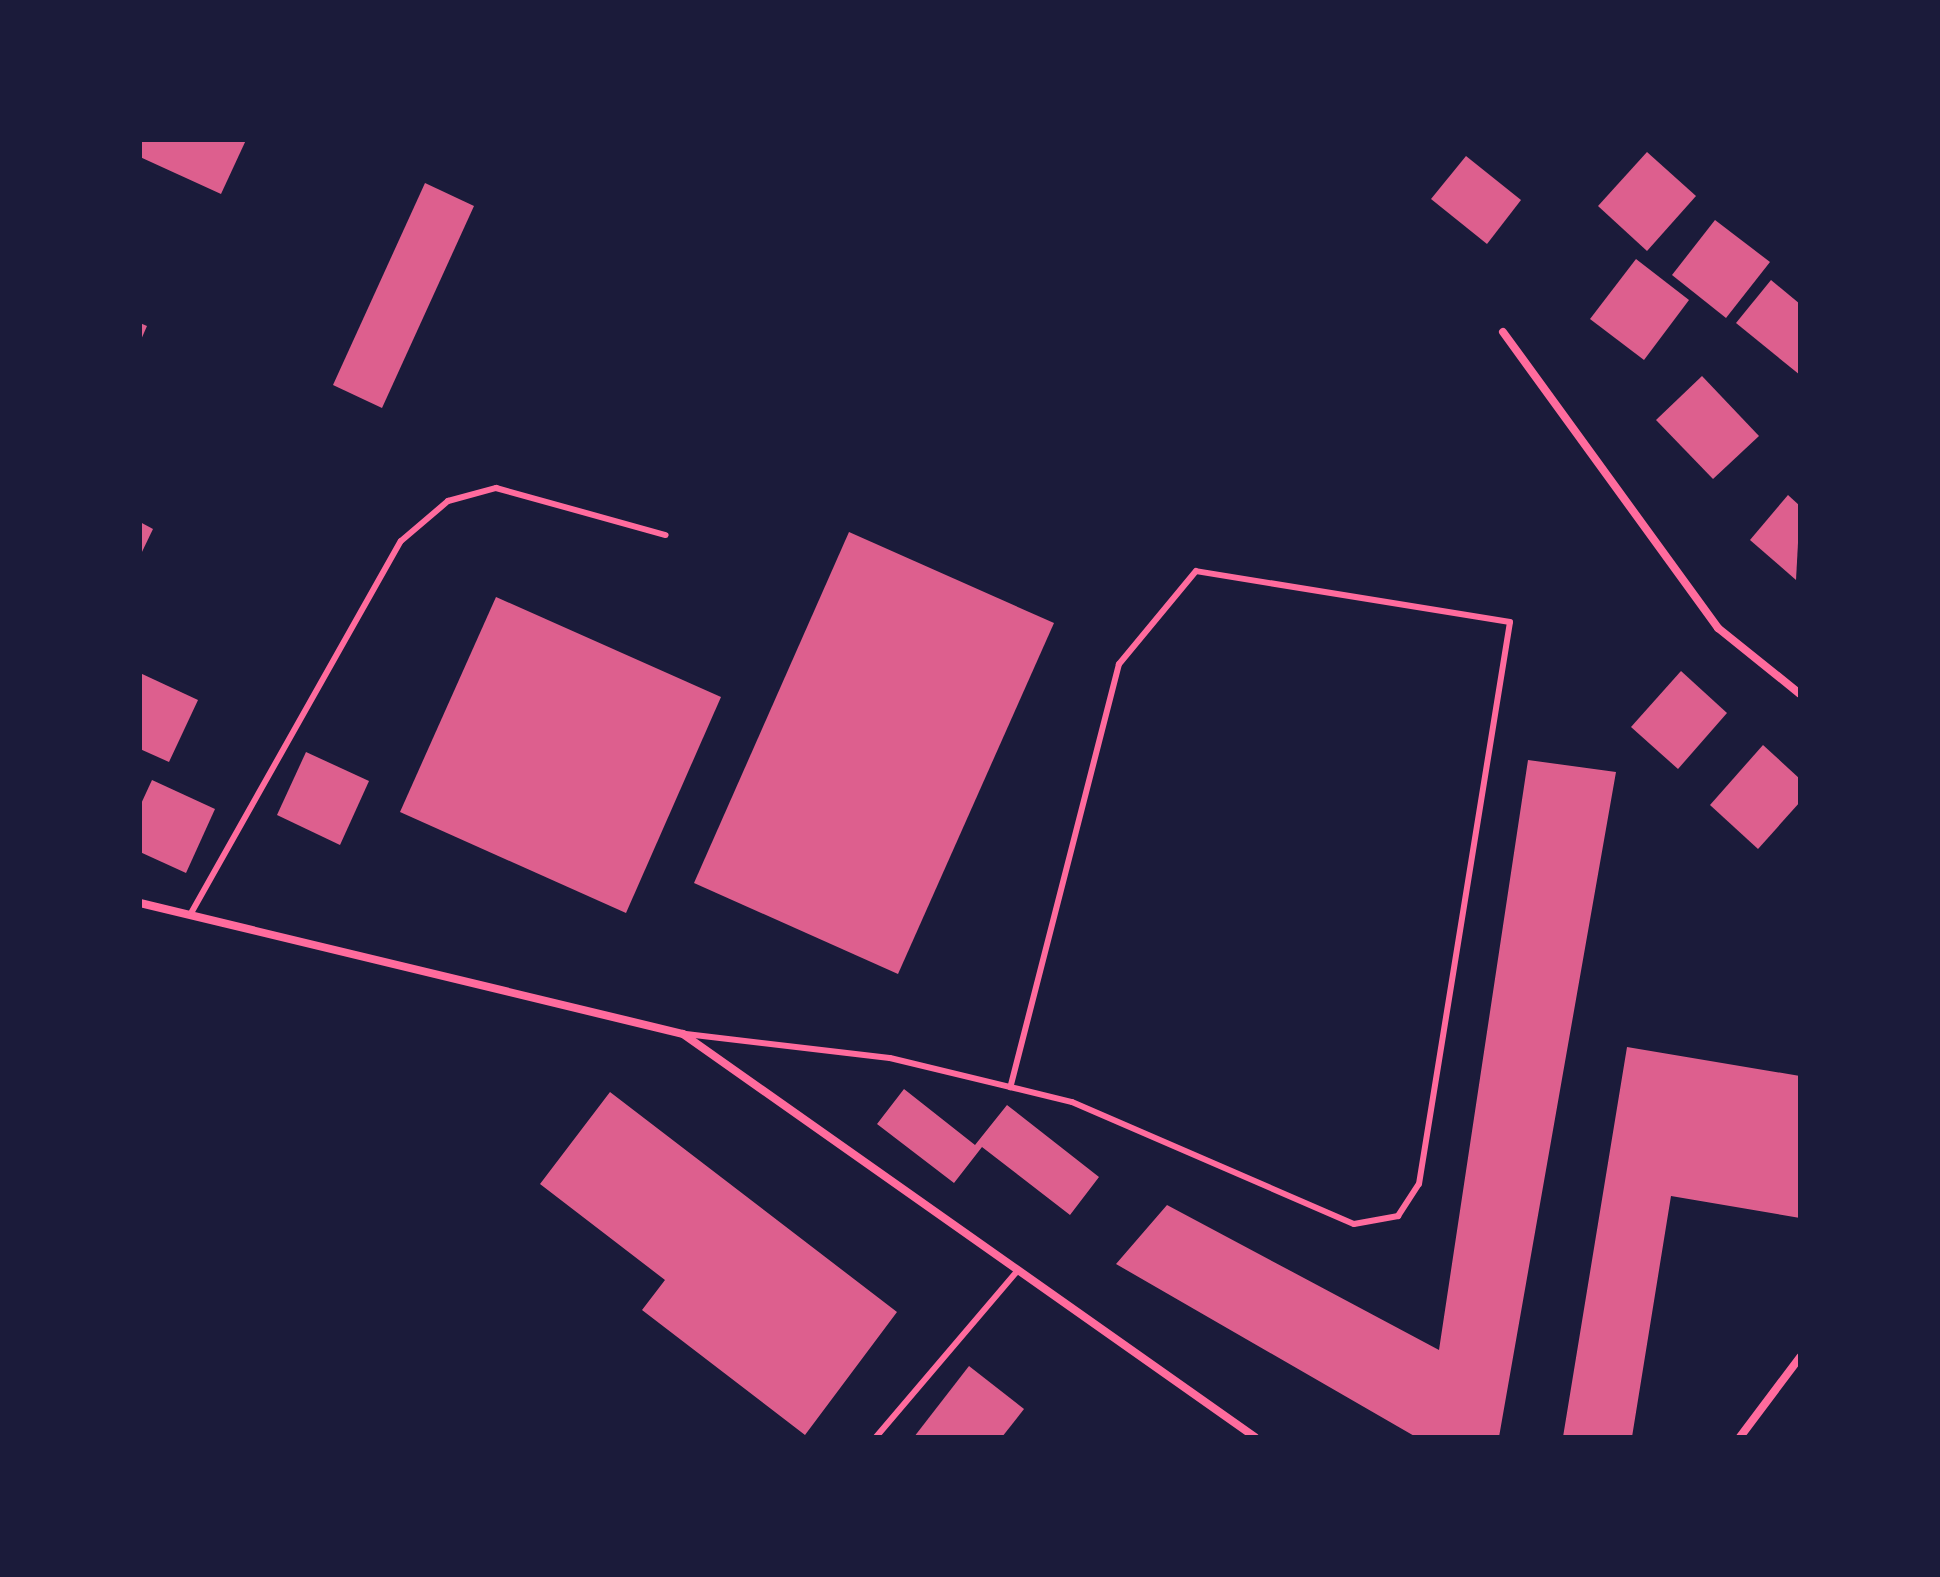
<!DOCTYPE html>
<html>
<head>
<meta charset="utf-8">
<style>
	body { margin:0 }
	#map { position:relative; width:1940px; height:1577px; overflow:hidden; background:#1b1b3a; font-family:Arial,sans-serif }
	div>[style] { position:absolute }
	.building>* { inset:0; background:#dd5f8e }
	.service>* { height:6px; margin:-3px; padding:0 3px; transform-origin:3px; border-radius:3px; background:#ff6b9d }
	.minor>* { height:8px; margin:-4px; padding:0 4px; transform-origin:4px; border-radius:4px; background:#ff6b9d }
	span { translate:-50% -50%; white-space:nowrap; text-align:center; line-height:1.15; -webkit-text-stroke:8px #1b1b3a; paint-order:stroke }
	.frame { position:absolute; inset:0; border:142px solid #1b1b3a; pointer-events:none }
</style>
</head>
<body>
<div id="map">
	<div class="building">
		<div style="clip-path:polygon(140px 140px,246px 140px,221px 194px,140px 157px)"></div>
		<div style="clip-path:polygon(1647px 152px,1696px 196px,1647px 251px,1598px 206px)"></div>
		<div style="clip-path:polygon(1466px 156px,1521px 200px,1487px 244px,1431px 199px)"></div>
		<div style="clip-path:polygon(425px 183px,474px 206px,382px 408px,333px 385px)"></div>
		<div style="clip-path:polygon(1715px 220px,1770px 262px,1726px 318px,1672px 275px)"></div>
		<div style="clip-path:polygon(1636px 259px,1689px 300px,1644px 360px,1590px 319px)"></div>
		<div style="clip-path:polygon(1771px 280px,1800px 304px,1800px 375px,1736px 323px)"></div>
		<div style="clip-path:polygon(140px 323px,147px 326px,140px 342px)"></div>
		<div style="clip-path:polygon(1702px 376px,1759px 436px,1713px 479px,1656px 420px)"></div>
		<div style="clip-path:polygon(1788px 495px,1800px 506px,1796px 580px,1750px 540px)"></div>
		<div style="clip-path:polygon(140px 522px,153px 529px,140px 556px)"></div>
		<div style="clip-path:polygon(849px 532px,1054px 623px,898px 974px,694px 883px)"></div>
		<div style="clip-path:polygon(496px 597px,721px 697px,626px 913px,400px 812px)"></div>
		<div style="clip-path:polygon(1681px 671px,1727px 713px,1678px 769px,1631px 727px)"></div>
		<div style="clip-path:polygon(140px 673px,198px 700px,169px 762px,140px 749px)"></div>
		<div style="clip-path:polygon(1763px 745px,1800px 779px,1800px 802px,1758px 849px,1710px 805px)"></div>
		<div style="clip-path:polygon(306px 752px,369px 781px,340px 845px,277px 815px)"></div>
		<div style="clip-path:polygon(1528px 760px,1616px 772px,1499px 1437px,1416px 1437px,1116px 1264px,1167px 1205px,1439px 1350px)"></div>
		<div style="clip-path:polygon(152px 780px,215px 809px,186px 873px,140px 852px,140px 806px)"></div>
		<div style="clip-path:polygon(1627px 1047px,1800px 1076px,1800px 1218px,1671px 1196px,1632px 1437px,1563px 1437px)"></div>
		<div style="clip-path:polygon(904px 1089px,975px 1145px,1007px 1105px,1099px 1177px,1070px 1215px,982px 1147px,954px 1183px,877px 1124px)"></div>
		<div style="clip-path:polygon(610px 1092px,897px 1312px,805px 1435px,642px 1310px,665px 1280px,540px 1184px)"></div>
		<div style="clip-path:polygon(969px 1366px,1024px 1409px,1002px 1437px,914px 1437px)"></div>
	</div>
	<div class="service">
		<div style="left:190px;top:915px;width:429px;rotate:-60.6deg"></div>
		<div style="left:401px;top:541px;width:62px;rotate:-40.4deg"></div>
		<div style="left:448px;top:501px;width:50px;rotate:-15.2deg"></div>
		<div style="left:496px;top:488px;width:176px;rotate:15.5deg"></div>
		<div style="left:686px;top:1034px;width:205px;rotate:6.7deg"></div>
		<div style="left:890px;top:1058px;width:123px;rotate:13.6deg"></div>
		<div style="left:1010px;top:1087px;width:64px;rotate:13.6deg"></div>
		<div style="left:1072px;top:1102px;width:307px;rotate:23.4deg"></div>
		<div style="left:1354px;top:1224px;width:45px;rotate:-10.3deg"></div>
		<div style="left:1398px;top:1216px;width:38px;rotate:-57deg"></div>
		<div style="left:1419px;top:1184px;width:569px;rotate:-80.8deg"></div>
		<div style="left:1510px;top:622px;width:318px;rotate:-170.8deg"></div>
		<div style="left:1196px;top:571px;width:121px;rotate:129.6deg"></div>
		<div style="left:1119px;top:664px;width:437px;rotate:104.4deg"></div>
		<div style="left:876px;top:1437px;width:219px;rotate:-49.6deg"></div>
	</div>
	<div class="minor">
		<div style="left:1503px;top:332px;width:366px;rotate:54deg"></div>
		<div style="left:1718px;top:628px;width:105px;rotate:38.8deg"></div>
		<div style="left:140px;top:903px;width:559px;rotate:13.56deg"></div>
		<div style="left:683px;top:1034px;width:700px;rotate:35.17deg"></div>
		<div style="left:1740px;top:1437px;width:100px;rotate:-53.1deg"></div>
	</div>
	<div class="frame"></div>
</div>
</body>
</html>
